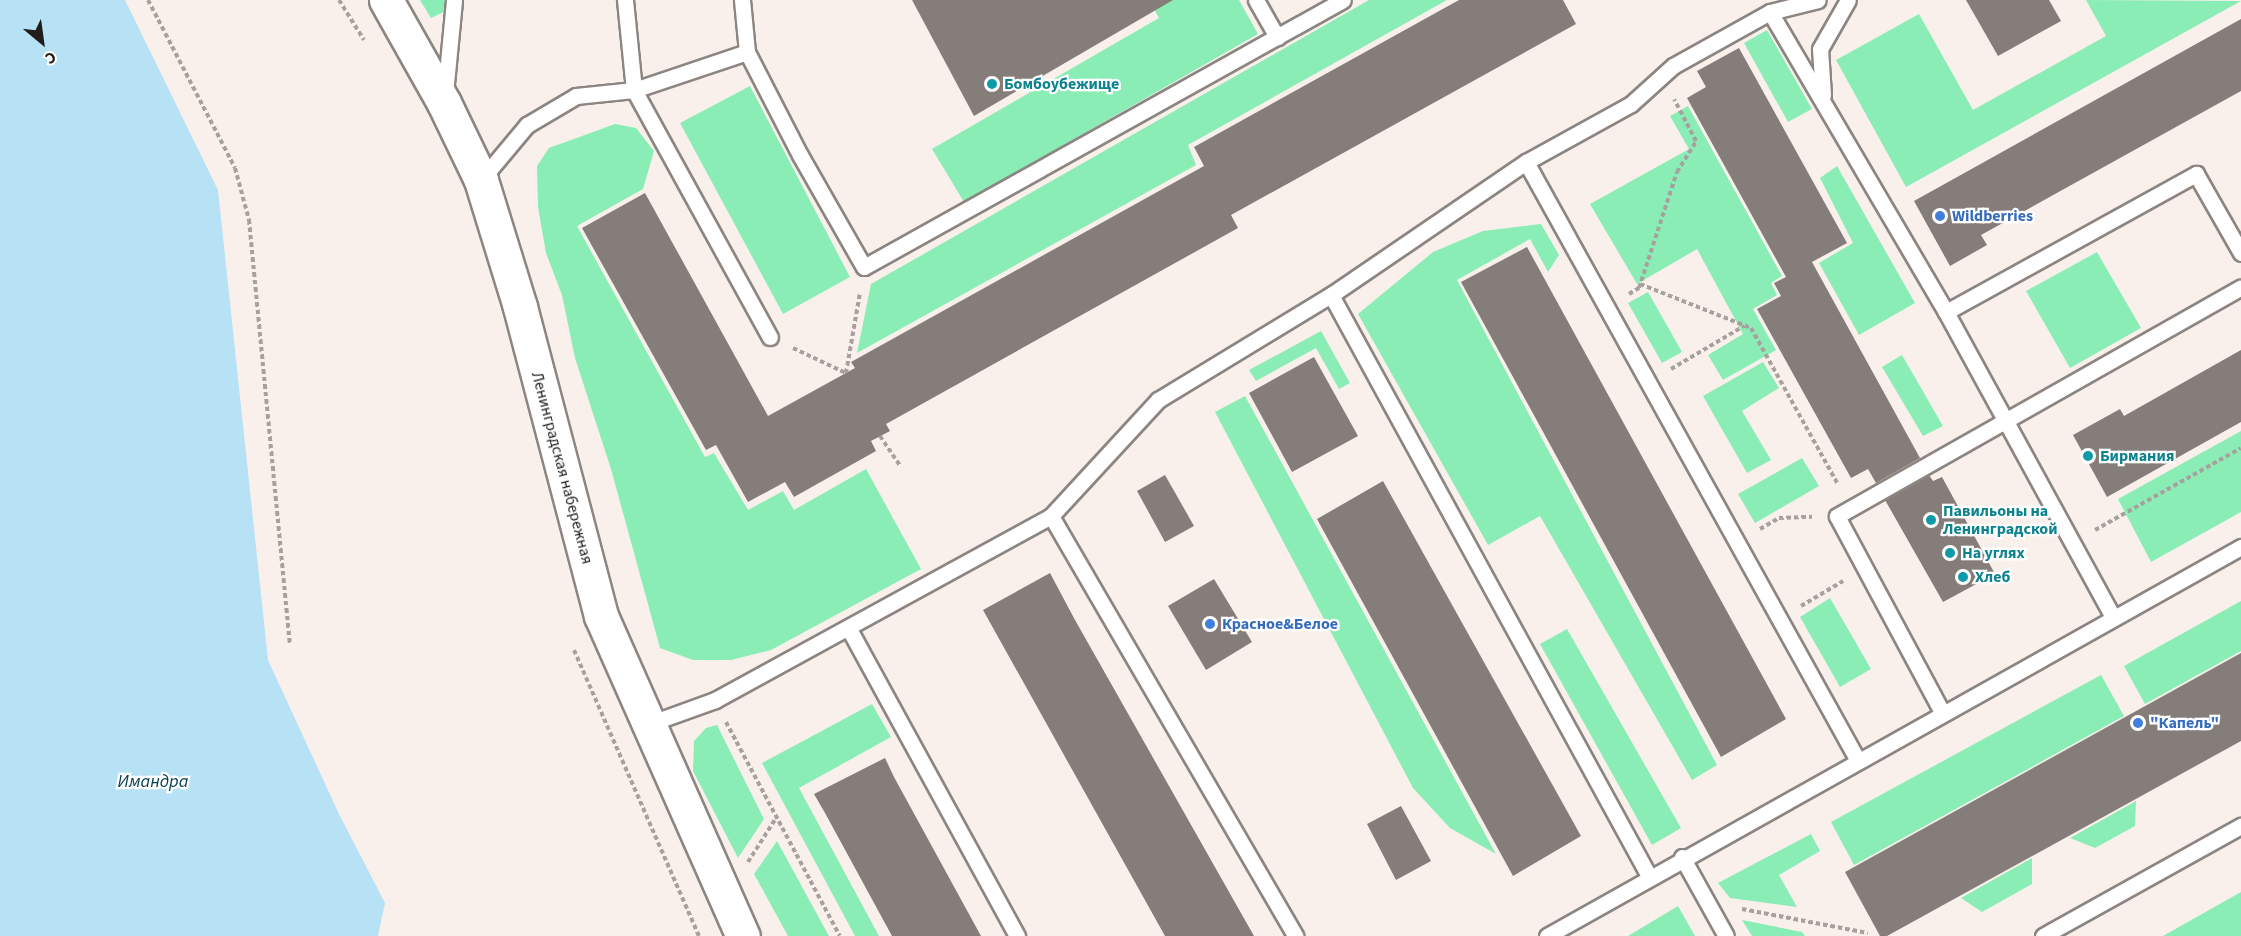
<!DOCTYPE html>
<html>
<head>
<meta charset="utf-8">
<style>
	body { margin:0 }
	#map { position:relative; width:2241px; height:936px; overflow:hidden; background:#f9f0ec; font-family:"Source Sans 3",sans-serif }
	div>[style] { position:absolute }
	.green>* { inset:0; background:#8aedb6 }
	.water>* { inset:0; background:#b7e2f5 }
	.building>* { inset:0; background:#847d7a }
	.path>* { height:4px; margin-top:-2px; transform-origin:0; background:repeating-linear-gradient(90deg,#a7a09d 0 4.5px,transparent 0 7.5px) }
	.roads { filter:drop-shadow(2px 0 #8c8581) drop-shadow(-2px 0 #8c8581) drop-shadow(0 2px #8c8581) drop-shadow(0 -2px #8c8581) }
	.service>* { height:15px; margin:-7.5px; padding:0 7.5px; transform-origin:7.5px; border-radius:7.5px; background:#fff }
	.secondary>* { height:33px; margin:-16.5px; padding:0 16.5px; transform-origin:16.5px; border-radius:16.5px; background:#fff }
	.dots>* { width:16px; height:16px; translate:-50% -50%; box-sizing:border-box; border:3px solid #fff; border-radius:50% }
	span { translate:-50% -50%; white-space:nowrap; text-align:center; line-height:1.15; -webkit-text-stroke:4.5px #fff; paint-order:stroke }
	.culture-label { font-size:16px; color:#0d838f; font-weight:700 }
	.left { translate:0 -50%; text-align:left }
	.shop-label { font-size:16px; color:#366cbe; font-weight:700 }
	.street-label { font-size:16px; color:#201d1c }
	.water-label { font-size:18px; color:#003b4e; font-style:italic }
	.north { position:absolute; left:12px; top:12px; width:60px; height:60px; -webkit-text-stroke:4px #fff; paint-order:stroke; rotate:151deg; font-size:16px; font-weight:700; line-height:24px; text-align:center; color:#201d1c }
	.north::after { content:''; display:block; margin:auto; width:21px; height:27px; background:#201d1c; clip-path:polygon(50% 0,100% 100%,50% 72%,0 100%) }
</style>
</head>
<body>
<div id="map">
	<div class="green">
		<div style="clip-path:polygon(420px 0,445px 0,450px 9px,431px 18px)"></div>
		<div style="clip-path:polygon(1149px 0,1239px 0,1258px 34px,964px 202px,932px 149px,1159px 18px)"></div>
		<div style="clip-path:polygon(1369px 0,1447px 0,1188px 145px,1196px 165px,857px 353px,871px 284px)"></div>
		<div style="clip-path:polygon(2086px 0,2241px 1px,1906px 187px,1836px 60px,1919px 14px,1973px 110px,2106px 36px)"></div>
		<div style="clip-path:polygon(1767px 30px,1812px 109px,1788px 122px,1744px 43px)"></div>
		<div style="clip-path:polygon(750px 86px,850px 277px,783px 314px,680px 123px)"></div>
		<div style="clip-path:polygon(1688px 106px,1782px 276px,1771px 283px,1777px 295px,1753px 309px,1776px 350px,1723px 380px,1708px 355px,1743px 334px,1697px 249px,1637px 284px,1590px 204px,1689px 149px,1670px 116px)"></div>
		<div style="clip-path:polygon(615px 124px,636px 128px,654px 151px,643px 189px,577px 226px,705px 457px,714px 453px,748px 510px,783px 491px,794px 510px,866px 469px,921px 569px,771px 650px,731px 660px,693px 660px,660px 648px,611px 469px,575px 358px,562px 295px,546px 253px,538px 207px,537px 166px,549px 148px)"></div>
		<div style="clip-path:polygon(1837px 166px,1915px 303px,1859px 335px,1819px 263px,1853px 243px,1820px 178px)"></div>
		<div style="clip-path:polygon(1541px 224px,1559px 255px,1548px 272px,1530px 239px,1457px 280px,1717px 765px,1692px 780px,1540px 516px,1488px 545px,1358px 314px,1433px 252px,1483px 231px)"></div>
		<div style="clip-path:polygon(2097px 252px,2141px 328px,2070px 368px,2026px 291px)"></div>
		<div style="clip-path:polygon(1648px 292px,1682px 352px,1662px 363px,1628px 303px)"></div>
		<div style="clip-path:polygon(1321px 331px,1350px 383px,1339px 389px,1316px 348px,1256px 381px,1249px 370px)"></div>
		<div style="clip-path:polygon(1902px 355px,1943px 426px,1923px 436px,1882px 367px)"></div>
		<div style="clip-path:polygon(1763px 362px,1779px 388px,1742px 411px,1771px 460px,1747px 473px,1703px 396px)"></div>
		<div style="clip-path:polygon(1245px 396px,1496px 854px,1450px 828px,1413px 788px,1215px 412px)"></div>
		<div style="clip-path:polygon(2241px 431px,2241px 512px,2151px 562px,2118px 499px)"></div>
		<div style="clip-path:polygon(1802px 458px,1819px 486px,1755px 523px,1738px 494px)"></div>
		<div style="clip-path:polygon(1830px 598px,1871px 669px,1840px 687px,1800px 617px)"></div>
		<div style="clip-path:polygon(2241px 601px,2241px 651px,2145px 704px,2124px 666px)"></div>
		<div style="clip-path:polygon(1567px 629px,1681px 828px,1652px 845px,1540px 644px)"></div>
		<div style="clip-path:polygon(2101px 675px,2124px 716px,1854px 865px,1831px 822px)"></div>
		<div style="clip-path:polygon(872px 704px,891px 737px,799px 788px,879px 936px,855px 936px,762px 763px)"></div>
		<div style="clip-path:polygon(717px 725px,764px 819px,738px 858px,693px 771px,694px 741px,706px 728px)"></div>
		<div style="clip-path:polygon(2136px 801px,2135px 826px,2095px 848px,2070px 838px)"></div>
		<div style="clip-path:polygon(1811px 834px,1820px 851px,1779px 875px,1797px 907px,1730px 898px,1718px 883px)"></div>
		<div style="clip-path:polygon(777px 841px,829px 936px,788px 936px,754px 874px)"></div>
		<div style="clip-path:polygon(2032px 858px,2032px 884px,1982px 912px,1961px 898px)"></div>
		<div style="clip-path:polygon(2241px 892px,2241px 936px,2163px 936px)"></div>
		<div style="clip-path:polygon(1678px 906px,1695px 936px,1628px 936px)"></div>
		<div style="clip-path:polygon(1742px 920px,1802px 932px,1805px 936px,1752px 936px)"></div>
	</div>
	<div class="water">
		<div style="clip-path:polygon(0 0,125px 0,218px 190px,268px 660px,339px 814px,385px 903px,378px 936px,0 936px)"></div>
	</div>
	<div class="building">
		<div style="clip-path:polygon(912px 0,1173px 0,974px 116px)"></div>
		<div style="clip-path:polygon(1459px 0,1563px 0,1576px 24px,1231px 215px,1238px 228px,886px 424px,890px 431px,871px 441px,876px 451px,794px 497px,785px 482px,748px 502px,716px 445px,706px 450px,582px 228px,645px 193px,768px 416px,855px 368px,851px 362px,1204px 166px,1194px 147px)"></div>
		<div style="clip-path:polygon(1966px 0,2049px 0,2061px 21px,1998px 56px)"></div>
		<div style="clip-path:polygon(2241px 19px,2241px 91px,1981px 235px,1987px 245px,1950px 266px,1914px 201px)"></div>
		<div style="clip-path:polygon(1739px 48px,1847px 243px,1812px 262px,1920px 458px,1876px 483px,1868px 469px,1851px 478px,1757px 309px,1781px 296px,1774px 283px,1786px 277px,1687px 98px,1706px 87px,1697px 71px)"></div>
		<div style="clip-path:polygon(1527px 247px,1786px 719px,1721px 757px,1461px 282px)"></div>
		<div style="clip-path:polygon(2241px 350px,2241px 422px,2107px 497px,2073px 435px,2120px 409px,2124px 416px)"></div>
		<div style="clip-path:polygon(1314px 357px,1358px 436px,1292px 472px,1249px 393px)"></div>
		<div style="clip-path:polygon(1165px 475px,1194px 526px,1165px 542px,1137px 491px)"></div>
		<div style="clip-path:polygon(1929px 475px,1933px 481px,1942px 477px,1995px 574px,1943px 602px,1885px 500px)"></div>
		<div style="clip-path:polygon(1383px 481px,1581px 836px,1513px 876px,1317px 519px)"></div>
		<div style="clip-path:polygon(1050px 573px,1075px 620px,1254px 936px,1165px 936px,983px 610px)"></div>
		<div style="clip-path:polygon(1214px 579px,1252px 642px,1206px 670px,1168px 606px)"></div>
		<div style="clip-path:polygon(2241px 653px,2241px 741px,1887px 936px,1880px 936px,1845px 872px)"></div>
		<div style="clip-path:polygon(885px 758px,894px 777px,981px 936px,892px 936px,825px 813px,814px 794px)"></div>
		<div style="clip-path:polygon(1401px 806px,1431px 861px,1396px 880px,1367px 824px)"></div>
	</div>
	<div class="path">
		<div style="left:148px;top:0;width:189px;rotate:62.6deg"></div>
		<div style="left:235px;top:168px;width:54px;rotate:74.9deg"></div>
		<div style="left:249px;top:220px;width:427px;rotate:84.5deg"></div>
		<div style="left:339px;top:0;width:47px;rotate:58deg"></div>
		<div style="left:1640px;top:284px;width:119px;rotate:21.6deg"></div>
		<div style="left:1751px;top:328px;width:179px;rotate:60.9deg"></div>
		<div style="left:1629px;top:294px;width:12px;rotate:-31deg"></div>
		<div style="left:1639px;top:288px;width:122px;rotate:-71.9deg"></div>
		<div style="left:1677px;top:172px;width:36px;rotate:-58deg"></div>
		<div style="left:1696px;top:141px;width:47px;rotate:-117.6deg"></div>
		<div style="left:793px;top:348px;width:59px;rotate:25.3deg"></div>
		<div style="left:846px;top:373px;width:81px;rotate:-80.1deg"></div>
		<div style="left:1671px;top:369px;width:85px;rotate:-30.5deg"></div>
		<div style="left:880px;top:436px;width:37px;rotate:56deg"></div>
		<div style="left:1760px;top:529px;width:22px;rotate:-30deg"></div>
		<div style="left:1779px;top:518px;width:33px;rotate:-2deg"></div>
		<div style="left:2095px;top:530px;width:167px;rotate:-29.3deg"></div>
		<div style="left:1801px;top:606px;width:49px;rotate:-30.8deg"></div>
		<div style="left:574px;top:650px;width:312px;rotate:66.4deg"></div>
		<div style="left:726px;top:722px;width:242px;rotate:62deg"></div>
		<div style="left:748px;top:862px;width:52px;rotate:-57.5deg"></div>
		<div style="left:1742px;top:909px;width:128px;rotate:10.8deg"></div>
	</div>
	<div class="roads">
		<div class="service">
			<div style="left:625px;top:0;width:90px;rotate:84.3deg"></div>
			<div style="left:634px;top:90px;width:282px;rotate:61.2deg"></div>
			<div style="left:742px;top:0;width:52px;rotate:84.5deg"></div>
			<div style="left:1256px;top:0;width:43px;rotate:60.4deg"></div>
			<div style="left:1770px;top:12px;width:348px;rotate:59.6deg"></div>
			<div style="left:1946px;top:312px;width:348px;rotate:61.3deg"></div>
			<div style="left:445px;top:94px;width:94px;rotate:-84.5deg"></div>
			<div style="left:1823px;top:95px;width:46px;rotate:-93.7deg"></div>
			<div style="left:1820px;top:49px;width:56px;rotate:-60.3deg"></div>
			<div style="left:1526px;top:162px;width:683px;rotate:60.99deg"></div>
			<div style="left:481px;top:180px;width:72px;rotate:-50.1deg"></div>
			<div style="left:527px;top:125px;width:57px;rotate:-30.6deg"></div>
			<div style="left:576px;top:96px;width:58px;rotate:-5.9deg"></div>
			<div style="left:634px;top:90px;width:119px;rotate:-18.6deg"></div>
			<div style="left:747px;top:52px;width:116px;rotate:62.8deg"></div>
			<div style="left:800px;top:155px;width:129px;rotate:60.3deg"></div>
			<div style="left:864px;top:267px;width:548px;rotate:-29.14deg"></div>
			<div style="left:1331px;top:295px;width:662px;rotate:61.31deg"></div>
			<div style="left:1946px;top:312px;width:286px;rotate:-28.9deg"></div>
			<div style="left:2196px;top:174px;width:91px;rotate:60.3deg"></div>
			<div style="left:1051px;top:516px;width:486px;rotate:59.8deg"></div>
			<div style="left:849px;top:629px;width:350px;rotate:61.3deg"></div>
			<div style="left:1942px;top:712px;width:222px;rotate:-118.2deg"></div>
			<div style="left:1837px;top:516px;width:464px;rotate:-29.5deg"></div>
			<div style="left:646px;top:725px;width:73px;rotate:-19.9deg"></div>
			<div style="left:715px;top:700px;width:383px;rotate:-28.7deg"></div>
			<div style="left:1051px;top:516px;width:158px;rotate:-47.3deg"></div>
			<div style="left:1158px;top:400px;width:202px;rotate:-31.3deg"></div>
			<div style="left:1331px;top:295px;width:236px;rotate:-34.3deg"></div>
			<div style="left:1526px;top:162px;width:120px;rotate:-28.9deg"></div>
			<div style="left:1631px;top:104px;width:57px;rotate:-42.1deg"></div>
			<div style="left:1673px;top:66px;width:111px;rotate:-29.1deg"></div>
			<div style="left:1770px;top:12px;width:49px;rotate:-14deg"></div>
			<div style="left:1682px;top:857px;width:90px;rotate:60.9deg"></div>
			<div style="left:1547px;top:936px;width:796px;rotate:-29.27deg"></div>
			<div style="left:2043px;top:936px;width:227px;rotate:-29.1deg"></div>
		</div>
		<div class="secondary">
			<div style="left:386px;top:0;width:118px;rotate:60.6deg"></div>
			<div style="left:444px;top:103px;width:85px;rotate:64.3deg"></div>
			<div style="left:481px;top:180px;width:133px;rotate:72.9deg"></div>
			<div style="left:520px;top:307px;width:319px;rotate:75.3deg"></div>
			<div style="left:601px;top:616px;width:350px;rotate:66.1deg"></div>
		</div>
	</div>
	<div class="dots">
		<div style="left:992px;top:84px;background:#0f9aa8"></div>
		<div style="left:1940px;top:216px;background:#3f7fe0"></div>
		<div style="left:2088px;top:456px;background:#0f9aa8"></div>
		<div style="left:1931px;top:520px;background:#0f9aa8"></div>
		<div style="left:1950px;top:553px;background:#0f9aa8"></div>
		<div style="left:1963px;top:577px;background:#0f9aa8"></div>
		<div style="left:1210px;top:624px;background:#3f7fe0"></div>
		<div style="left:2138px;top:723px;background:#3f7fe0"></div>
	</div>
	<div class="culture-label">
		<span class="left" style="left:1004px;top:84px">Бомбоубежище</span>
		<span class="left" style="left:2100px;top:456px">Бирмания</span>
		<span class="left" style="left:1943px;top:520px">Павильоны на<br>Ленинградской</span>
		<span class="left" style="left:1962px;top:553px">На углях</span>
		<span class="left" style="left:1975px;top:577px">Хлеб</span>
	</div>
	<div class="shop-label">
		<span class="left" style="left:1952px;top:216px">Wildberries</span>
		<span class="left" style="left:1222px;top:624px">Красное&amp;Белое</span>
		<span class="left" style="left:2150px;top:723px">"Капель"</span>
	</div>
	<div class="street-label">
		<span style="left:562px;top:468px;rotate:75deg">Ленинградская набережная</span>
	</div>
	<div class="water-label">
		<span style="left:153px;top:782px">Имандра</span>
	</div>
	<div class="north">С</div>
</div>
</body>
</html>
